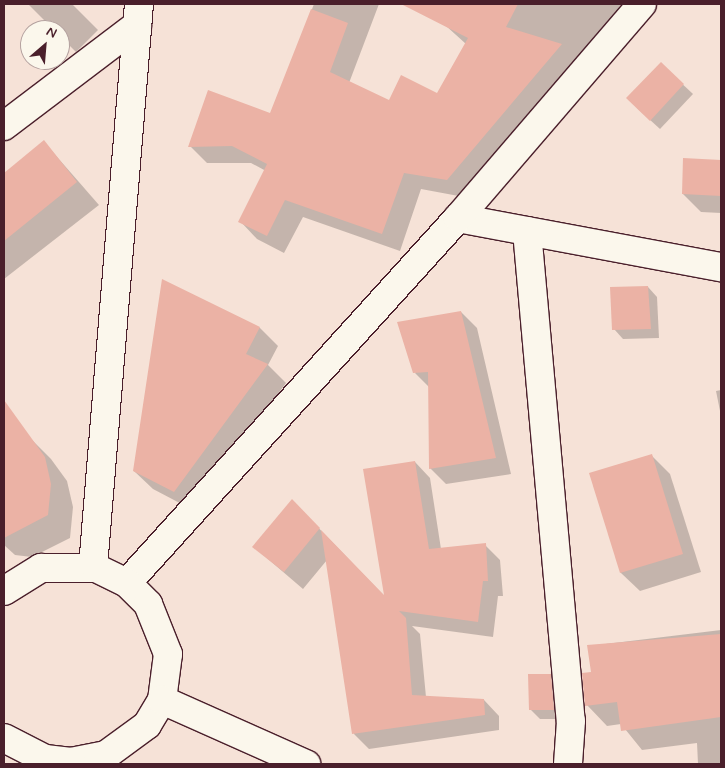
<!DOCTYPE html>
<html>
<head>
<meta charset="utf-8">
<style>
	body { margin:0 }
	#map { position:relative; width:725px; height:768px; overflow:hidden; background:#f6e2d7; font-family:Mynerve,sans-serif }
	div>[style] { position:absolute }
	.shadow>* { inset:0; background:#0003 }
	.building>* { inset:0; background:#ebb2a5 }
	.roads { filter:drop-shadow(1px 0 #4a1f2b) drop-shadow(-1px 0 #4a1f2b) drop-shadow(0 1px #4a1f2b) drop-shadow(0 -1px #4a1f2b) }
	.street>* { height:28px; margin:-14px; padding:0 14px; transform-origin:14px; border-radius:14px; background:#fbf7ec }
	span { translate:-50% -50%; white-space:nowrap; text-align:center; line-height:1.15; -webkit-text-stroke:4px #fbf7ec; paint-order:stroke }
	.frame { position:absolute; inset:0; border:5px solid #4a1f2b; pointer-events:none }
	.north { position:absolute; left:20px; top:20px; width:50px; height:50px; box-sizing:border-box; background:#fbf7ec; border:1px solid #b4a19f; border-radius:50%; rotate:27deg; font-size:14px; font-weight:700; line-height:20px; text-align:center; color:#4a1f2b }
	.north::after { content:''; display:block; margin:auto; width:18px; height:22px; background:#4a1f2b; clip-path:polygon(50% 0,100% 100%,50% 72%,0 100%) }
</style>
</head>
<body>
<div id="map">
	<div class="shadow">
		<div style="clip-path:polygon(28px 4px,72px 4px,98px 30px,76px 52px,60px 36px,60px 30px,54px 30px)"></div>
		<div style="clip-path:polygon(314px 4px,379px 4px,349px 83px,389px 101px,437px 95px,466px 44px,445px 25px,457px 4px,621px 4px,605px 32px,464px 197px,421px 189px,400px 251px,303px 217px,284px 253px,257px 239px,240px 221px,266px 171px,251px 163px,207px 163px,190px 146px,271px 115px)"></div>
		<div style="clip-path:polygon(661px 64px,693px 94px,660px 129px,637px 108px)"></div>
		<div style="clip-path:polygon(44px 142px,99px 205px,4px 279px,4px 174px)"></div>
		<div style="clip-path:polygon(684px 159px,721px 161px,721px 213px,701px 212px,683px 194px)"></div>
		<div style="clip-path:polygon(163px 281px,260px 328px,278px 346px,268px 365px,286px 383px,193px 510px,153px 489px,134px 471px)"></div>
		<div style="clip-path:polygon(648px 287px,657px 297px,659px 338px,623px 339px,614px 329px)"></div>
		<div style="clip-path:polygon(461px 312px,477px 328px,511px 474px,446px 484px,430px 468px,429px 387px,415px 373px)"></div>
		<div style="clip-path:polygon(721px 390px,721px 416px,716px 391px)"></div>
		<div style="clip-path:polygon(4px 424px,28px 436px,51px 459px,67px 481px,73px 507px,70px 538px,32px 557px,15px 555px,4px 545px)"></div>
		<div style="clip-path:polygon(651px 455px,670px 474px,701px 572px,640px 591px,621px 573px,590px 474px)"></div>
		<div style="clip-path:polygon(415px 462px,430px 478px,441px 549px,485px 545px,500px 560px,503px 596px,498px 596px,493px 637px,412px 626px,420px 634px,426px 697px,484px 700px,499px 716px,499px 730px,369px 749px,354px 734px,327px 560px,303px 589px,254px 547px,310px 519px,386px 598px)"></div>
		<div style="clip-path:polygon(721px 630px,721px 764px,698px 764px,697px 743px,642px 750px,621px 724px,607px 726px,587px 705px,592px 674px,589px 646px)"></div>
		<div style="clip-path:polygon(551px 675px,560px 684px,563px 719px,540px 719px,531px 710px)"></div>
	</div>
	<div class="building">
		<div style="clip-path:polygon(401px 4px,518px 4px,506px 27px,562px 44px,447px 180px,404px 173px,382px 234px,285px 200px,267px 236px,238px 222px,267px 164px,232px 146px,188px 147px,208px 90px,270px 113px,311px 9px,348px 23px,330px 72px,389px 100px,401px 75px,437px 93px,468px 38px)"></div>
		<div style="clip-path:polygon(661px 62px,684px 84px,650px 121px,626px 98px)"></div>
		<div style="clip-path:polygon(44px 140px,77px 182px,4px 241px,4px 173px)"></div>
		<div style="clip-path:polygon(683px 158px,721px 160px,721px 196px,682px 194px)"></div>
		<div style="clip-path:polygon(162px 279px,260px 327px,246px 354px,268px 364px,174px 492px,133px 471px)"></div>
		<div style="clip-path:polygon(648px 286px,651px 329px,612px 330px,610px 287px)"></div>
		<div style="clip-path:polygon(461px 311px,496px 458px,429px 469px,428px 372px,413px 373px,397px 322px)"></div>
		<div style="clip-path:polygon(4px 400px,45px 457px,51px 484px,48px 515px,4px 538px)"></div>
		<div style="clip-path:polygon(652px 454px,683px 554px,620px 573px,589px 473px)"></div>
		<div style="clip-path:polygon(415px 461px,429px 549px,486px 543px,488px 581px,483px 581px,478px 622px,399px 611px,406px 618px,412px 695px,484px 699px,485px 715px,352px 734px,321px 530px,384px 595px,363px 469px)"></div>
		<div style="clip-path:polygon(292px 499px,320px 528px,284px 572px,252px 547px)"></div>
		<div style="clip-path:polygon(721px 634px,721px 717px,621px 731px,617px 702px,585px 706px,582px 673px,591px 672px,587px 645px)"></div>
		<div style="clip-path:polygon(528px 674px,551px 674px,554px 710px,529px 710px)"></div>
	</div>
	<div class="roads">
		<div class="street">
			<div style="left:4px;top:126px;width:167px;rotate:-37.2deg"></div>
			<div style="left:458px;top:218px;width:268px;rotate:10.6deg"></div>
			<div style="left:527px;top:231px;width:492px;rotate:84.9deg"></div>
			<div style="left:571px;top:721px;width:43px;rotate:94deg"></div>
			<div style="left:93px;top:567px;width:565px;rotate:-85.33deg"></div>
			<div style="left:127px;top:583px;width:493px;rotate:-47.8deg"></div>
			<div style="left:458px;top:218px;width:282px;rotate:-49.3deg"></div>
			<div style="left:4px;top:591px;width:44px;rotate:-31.9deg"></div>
			<div style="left:41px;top:568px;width:55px"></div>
			<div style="left:96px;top:568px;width:34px;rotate:26deg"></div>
			<div style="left:127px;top:583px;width:30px;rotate:45deg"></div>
			<div style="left:148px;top:604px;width:54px;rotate:68.2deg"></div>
			<div style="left:168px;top:654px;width:46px;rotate:97.4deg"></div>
			<div style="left:162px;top:700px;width:29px;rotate:121deg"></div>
			<div style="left:147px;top:725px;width:51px;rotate:143.8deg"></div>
			<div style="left:106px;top:755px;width:36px;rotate:169deg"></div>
			<div style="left:71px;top:762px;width:26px;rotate:-173deg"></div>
			<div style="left:45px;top:759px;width:46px;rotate:-152.9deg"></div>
			<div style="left:162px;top:700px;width:158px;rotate:24deg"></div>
		</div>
	</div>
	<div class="frame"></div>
	<div class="north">N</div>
</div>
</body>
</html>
